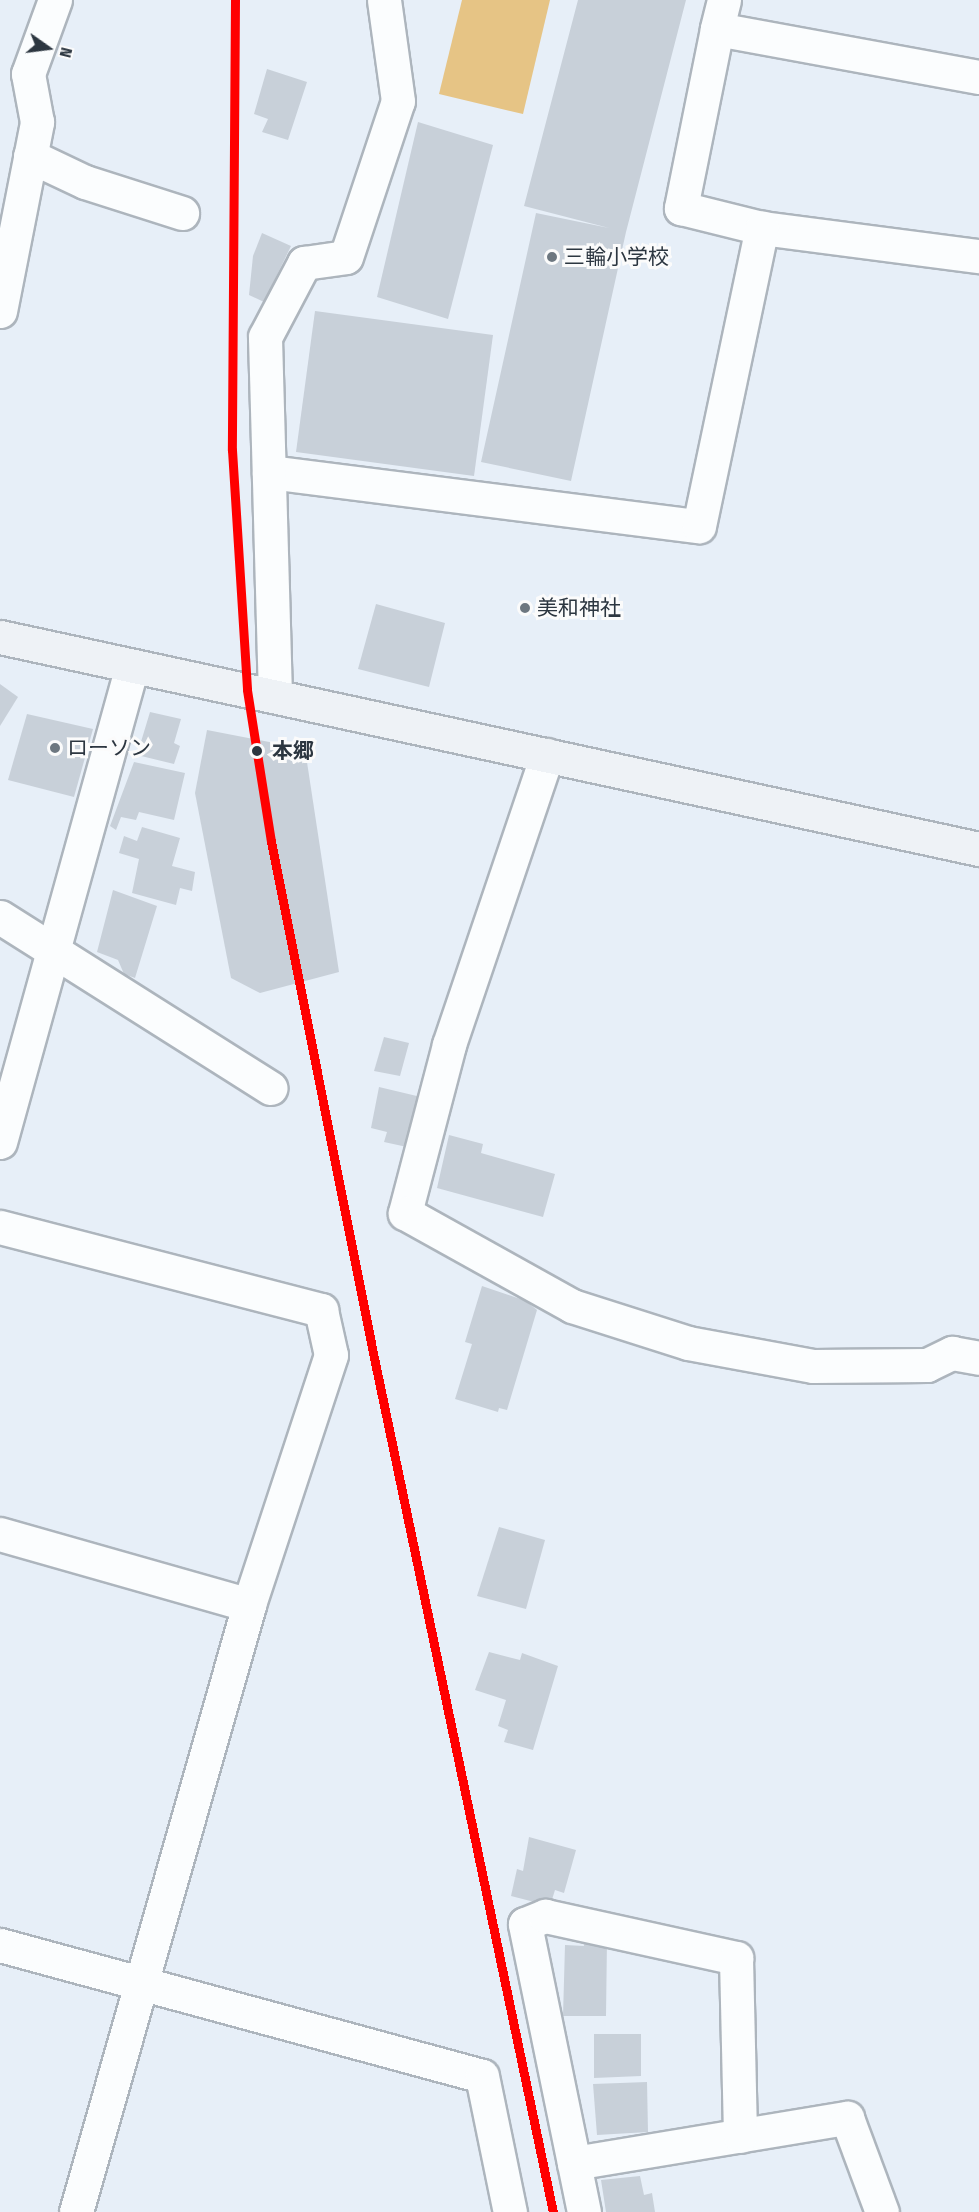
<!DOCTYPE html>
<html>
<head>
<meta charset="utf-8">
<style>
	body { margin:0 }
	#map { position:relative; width:979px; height:2212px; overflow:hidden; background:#e7eff8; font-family:"Fira Sans Condensed","Noto Sans JP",sans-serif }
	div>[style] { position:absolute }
	.water>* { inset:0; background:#e6c485 }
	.building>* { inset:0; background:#c8d0d9 }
	.roads { filter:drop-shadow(2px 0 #adb5bd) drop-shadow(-2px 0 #adb5bd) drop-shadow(0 2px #adb5bd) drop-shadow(0 -2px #adb5bd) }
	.street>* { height:33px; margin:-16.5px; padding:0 16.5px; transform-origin:16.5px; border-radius:16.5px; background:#fbfdfe }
	.secondary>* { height:33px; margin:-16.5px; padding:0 16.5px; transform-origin:16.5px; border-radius:16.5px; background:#eef2f6 }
	.rail-1>* { height:9px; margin:-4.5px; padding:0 4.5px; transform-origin:4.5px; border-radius:4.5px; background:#f00 }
	.dots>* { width:16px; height:16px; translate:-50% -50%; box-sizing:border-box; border:3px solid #fbfbfb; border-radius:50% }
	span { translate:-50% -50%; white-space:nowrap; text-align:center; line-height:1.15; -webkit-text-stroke:6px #fbfbfb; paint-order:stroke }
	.poi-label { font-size:21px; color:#2c3640 }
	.left { translate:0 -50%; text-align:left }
	.stop-label { font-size:21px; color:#2c3640; font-weight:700 }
	.north { position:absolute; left:18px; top:18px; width:60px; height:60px; -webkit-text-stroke:4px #fbfbfb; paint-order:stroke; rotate:104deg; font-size:16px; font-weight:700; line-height:24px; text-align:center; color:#2c3640 }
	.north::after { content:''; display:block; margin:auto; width:21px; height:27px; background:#2c3640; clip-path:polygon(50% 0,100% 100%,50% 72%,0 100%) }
</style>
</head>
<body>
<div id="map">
	<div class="water">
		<div style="clip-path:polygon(462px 0,550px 0,523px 114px,439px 94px)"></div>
	</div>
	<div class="building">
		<div style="clip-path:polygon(578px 0,686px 0,626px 232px,571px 481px,481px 462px,536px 213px,609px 228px,524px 206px)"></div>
		<div style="clip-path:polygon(267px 69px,307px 82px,288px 140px,262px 132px,268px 119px,254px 114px)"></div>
		<div style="clip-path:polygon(418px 122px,493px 145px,448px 319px,377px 297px)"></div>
		<div style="clip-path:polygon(262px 233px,291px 246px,264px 302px,249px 295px,253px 256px)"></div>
		<div style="clip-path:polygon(315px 311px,493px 335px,474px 476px,296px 452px)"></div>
		<div style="clip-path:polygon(376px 604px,445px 623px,429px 687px,358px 669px)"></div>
		<div style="clip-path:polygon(0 684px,18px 697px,0 726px)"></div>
		<div style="clip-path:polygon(150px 712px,181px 719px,174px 743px,180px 746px,174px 764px,137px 755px)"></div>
		<div style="clip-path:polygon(27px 714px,93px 729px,74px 797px,8px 780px)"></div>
		<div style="clip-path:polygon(207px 730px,305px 749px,339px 972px,260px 993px,231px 978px,195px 793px)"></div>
		<div style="clip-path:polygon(134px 762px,185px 773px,174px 820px,139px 812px,136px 820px,121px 817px,116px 830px,110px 826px)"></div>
		<div style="clip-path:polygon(142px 827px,180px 838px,172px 866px,195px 872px,192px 891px,180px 888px,176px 905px,132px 893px,139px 859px,119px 853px,124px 836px,137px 841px)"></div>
		<div style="clip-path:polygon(113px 890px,157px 906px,135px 978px,124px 974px,118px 960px,97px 952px)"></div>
		<div style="clip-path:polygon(384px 1037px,409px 1043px,400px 1076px,374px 1071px)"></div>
		<div style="clip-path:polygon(379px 1087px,421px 1097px,407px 1147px,384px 1142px,387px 1132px,371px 1128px)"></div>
		<div style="clip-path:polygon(449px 1135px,483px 1144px,481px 1153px,555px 1174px,543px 1217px,437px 1188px)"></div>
		<div style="clip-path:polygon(482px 1286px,526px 1301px,537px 1310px,507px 1410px,499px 1408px,498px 1412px,455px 1399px,472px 1344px,465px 1342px)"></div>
		<div style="clip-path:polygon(499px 1527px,545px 1540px,526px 1609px,477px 1596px)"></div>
		<div style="clip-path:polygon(489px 1652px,520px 1660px,522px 1653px,558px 1666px,533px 1750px,504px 1742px,508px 1730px,498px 1726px,506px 1700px,475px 1690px)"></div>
		<div style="clip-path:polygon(529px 1837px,576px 1850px,564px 1893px,555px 1890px,550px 1906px,511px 1896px,517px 1869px,523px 1871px)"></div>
		<div style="clip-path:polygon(583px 1939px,607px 1940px,606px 2016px,563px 2016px,565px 1945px,584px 1946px)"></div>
		<div style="clip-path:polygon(594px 2034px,641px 2034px,641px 2076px,594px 2078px)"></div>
		<div style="clip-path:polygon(647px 2082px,648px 2132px,597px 2135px,593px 2084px)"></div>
		<div style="clip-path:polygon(640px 2176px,644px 2195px,652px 2193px,655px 2212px,606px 2212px,601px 2180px)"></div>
	</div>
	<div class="roads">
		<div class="street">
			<div style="left:724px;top:0;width:30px;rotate:104deg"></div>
			<div style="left:717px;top:29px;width:266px;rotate:10.4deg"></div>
			<div style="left:717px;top:29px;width:183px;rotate:101.4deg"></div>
			<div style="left:681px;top:208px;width:83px;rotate:13.9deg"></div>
			<div style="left:762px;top:228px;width:219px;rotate:7.4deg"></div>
			<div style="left:30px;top:156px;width:61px;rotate:25.3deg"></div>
			<div style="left:85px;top:182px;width:102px;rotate:17.7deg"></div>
			<div style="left:0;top:311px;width:193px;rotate:-78.9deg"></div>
			<div style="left:37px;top:122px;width:49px;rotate:-100.6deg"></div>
			<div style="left:28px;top:74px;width:79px;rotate:-70deg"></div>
			<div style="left:269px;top:472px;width:433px;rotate:7.2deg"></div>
			<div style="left:699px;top:526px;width:305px;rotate:-78.1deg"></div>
			<div style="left:275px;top:696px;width:359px;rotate:-91.6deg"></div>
			<div style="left:265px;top:337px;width:84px;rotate:-62.2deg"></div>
			<div style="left:304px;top:263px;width:42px;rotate:-8.1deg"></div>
			<div style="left:346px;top:257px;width:164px;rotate:-71.6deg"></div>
			<div style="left:398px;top:101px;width:102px;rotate:-97.9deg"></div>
			<div style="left:547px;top:755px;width:306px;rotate:108.7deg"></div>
			<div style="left:449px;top:1045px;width:174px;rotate:104.7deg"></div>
			<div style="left:405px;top:1213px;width:191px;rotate:29.1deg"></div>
			<div style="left:572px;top:1306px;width:122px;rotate:17.7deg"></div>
			<div style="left:688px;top:1343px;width:127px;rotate:10.4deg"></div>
			<div style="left:813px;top:1366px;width:114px;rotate:-0.5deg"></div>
			<div style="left:927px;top:1365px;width:28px;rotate:-26deg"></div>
			<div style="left:952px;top:1353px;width:27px;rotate:10deg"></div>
			<div style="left:0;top:917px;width:320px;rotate:32.3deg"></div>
			<div style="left:0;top:1142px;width:494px;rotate:-74.5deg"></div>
			<div style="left:0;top:1227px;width:332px;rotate:14.5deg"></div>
			<div style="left:321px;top:1310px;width:46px;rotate:77.5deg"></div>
			<div style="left:331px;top:1355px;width:263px;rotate:108.2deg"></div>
			<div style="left:249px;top:1605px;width:631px;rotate:105.91deg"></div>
			<div style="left:0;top:1534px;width:259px;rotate:15.9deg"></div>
			<div style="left:0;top:1945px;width:499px;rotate:15.2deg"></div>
			<div style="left:482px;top:2076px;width:139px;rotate:78.4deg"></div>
			<div style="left:574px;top:2163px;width:277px;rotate:-9.4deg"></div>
			<div style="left:847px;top:2118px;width:100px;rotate:69.6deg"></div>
			<div style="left:584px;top:2212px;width:294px;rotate:-101.6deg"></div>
			<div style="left:525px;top:1924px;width:22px;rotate:-22deg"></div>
			<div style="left:545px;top:1916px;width:196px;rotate:12.4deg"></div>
			<div style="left:736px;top:1958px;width:178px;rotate:88.7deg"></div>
		</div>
		<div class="secondary">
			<div style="left:0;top:637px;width:1002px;rotate:12.22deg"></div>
		</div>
	</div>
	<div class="rail-1">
		<div style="left:235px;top:0;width:450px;rotate:90.4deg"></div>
		<div style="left:232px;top:450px;width:240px;rotate:86.4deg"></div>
		<div style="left:247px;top:690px;width:153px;rotate:81deg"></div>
		<div style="left:271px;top:841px;width:522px;rotate:78.73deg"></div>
		<div style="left:373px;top:1353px;width:878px;rotate:78.17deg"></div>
	</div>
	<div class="dots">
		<div style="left:552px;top:257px;background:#6d7780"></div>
		<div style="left:525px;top:608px;background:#6d7780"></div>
		<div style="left:55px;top:748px;background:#6d7780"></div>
		<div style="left:257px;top:751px;background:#2c3640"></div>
	</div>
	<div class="poi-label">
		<span class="left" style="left:564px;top:257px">三輪小学校</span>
		<span class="left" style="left:537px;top:608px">美和神社</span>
		<span class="left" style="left:67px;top:748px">ローソン</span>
	</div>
	<div class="stop-label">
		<span class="left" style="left:272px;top:751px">本郷</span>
	</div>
	<div class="north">N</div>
</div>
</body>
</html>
